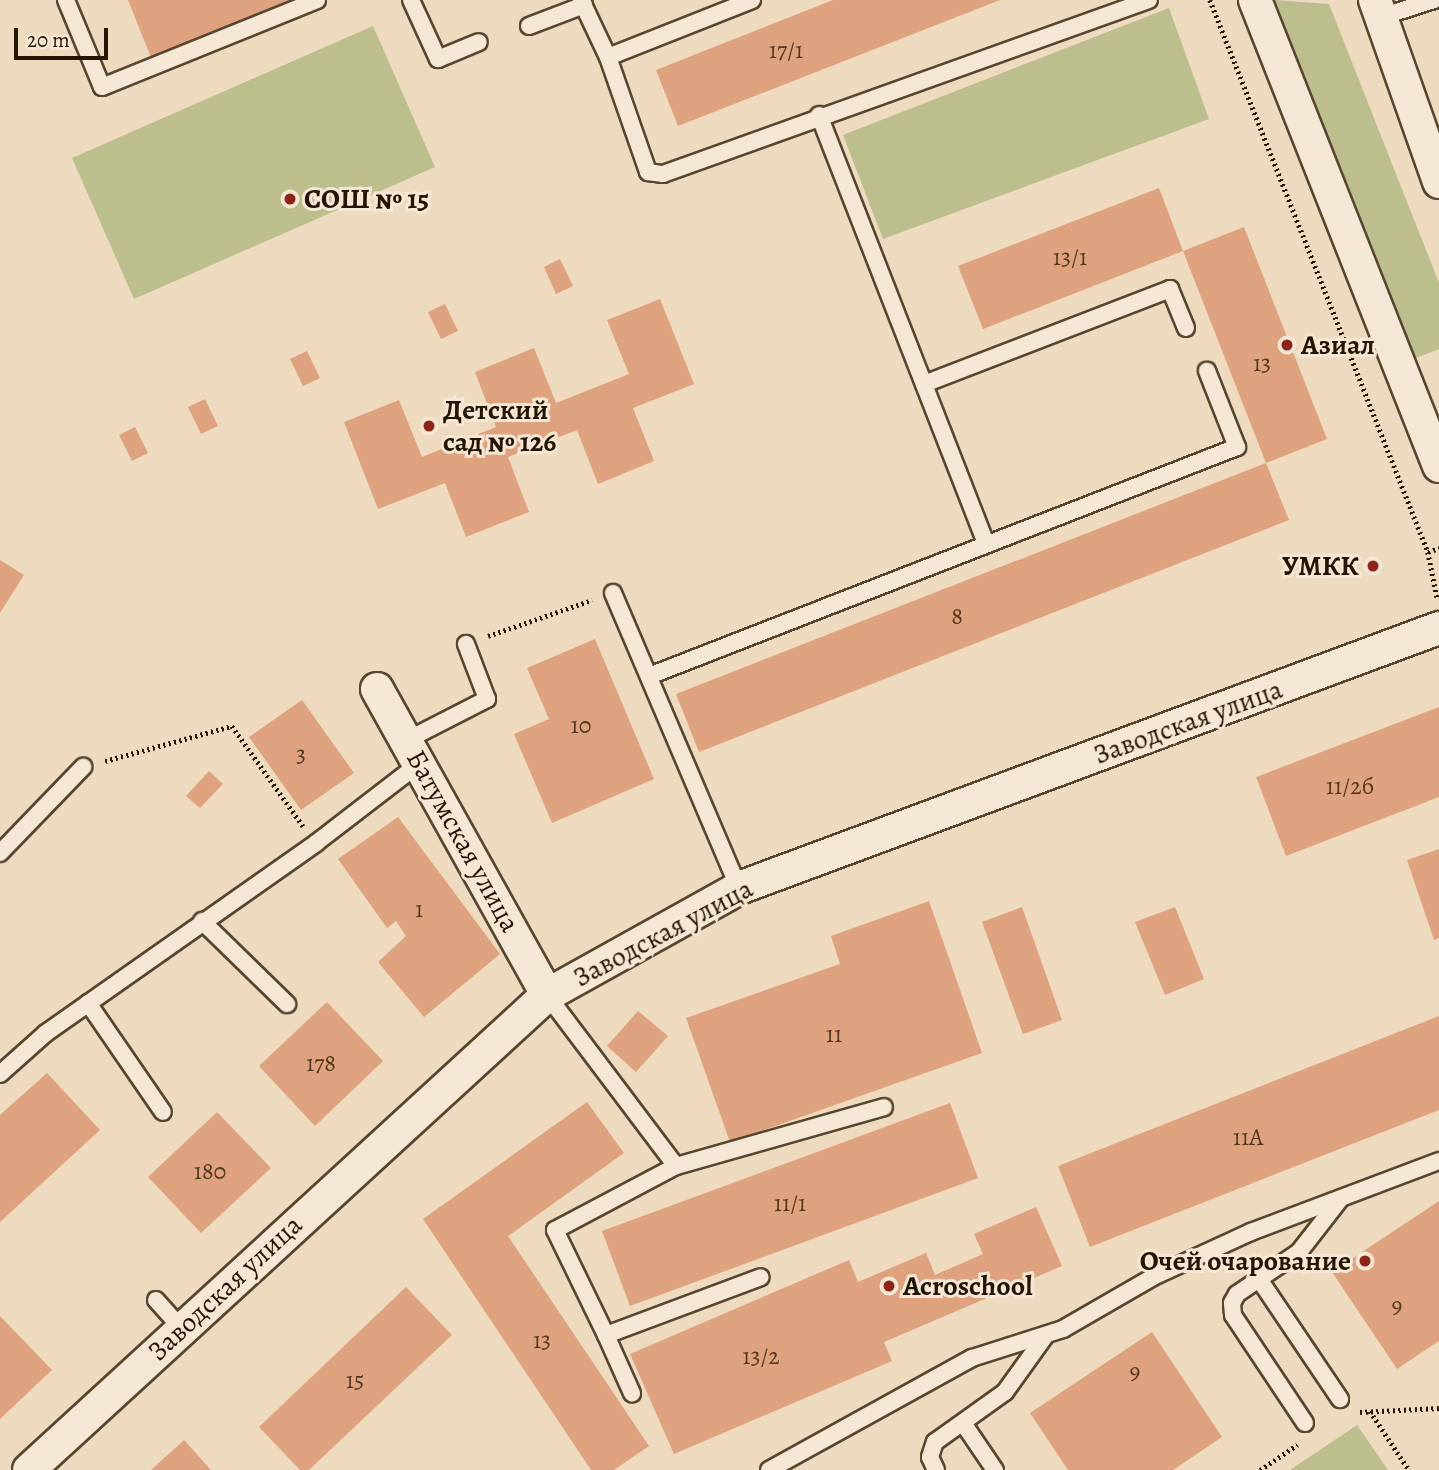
<!DOCTYPE html>
<html>
<head>
<meta charset="utf-8">
<style>
	body { margin:0 }
	#map { position:relative; width:1439px; height:1470px; overflow:hidden; background:#eedabe; font-family:Alegreya,serif }
	div>[style] { position:absolute }
	.green>* { inset:0; background:#bdbe8e }
	.building>* { inset:0; background:#dfa27f }
	.path>* { height:4.5px; margin-top:-2.25px; transform-origin:0; background:repeating-linear-gradient(90deg,#241501 0 2px,transparent 0 5.5px) }
	.roads { filter:drop-shadow(2px 0 #564630) drop-shadow(-2px 0 #564630) drop-shadow(0 2px #564630) drop-shadow(0 -2px #564630) }
	.service>* { height:16px; margin:-8px; padding:0 8px; transform-origin:8px; border-radius:8px; background:#f4e7d5 }
	.minor>* { height:32px; margin:-16px; padding:0 16px; transform-origin:16px; border-radius:16px; background:#f4e7d5 }
	.dots>* { width:19px; height:19px; translate:-50% -50%; box-sizing:border-box; border:4px solid #f4e7d5; border-radius:50% }
	span { translate:-50% -50%; white-space:nowrap; text-align:center; line-height:1.15; -webkit-text-stroke:6px #f4e7d5; paint-order:stroke }
	.number-label { font-size:24px; color:#533820 }
	.number-label span { -webkit-text-stroke-width:0 }
	.poi-label { font-size:28px; color:#241501; font-weight:700 }
	.left { translate:0 -50%; text-align:left }
	.right { translate:-100% -50%; text-align:right }
	.street-label { font-size:28px; color:#241501 }
	.scale { position:absolute; left:14px; top:28px; width:94px; height:32px; box-sizing:border-box; border:4px solid #241501; border-top:0; padding-left:9px; font-size:21px; line-height:24px; white-space:nowrap; color:#241501; -webkit-text-stroke:5px #f4e7d5; paint-order:stroke }
</style>
</head>
<body>
<div id="map">
	<div class="green">
		<div style="clip-path:polygon(1275px 0,1329px 4px,1439px 283px,1439px 349px,1416px 358px)"></div>
		<div style="clip-path:polygon(1169px 8px,1209px 119px,883px 239px,843px 135px)"></div>
		<div style="clip-path:polygon(373px 26px,435px 167px,134px 299px,72px 158px)"></div>
		<div style="clip-path:polygon(1357px 1425px,1388px 1470px,1290px 1470px)"></div>
	</div>
	<div class="building">
		<div style="clip-path:polygon(128px 0,302px 0,152px 60px)"></div>
		<div style="clip-path:polygon(833px 0,1000px 0,678px 126px,656px 70px)"></div>
		<div style="clip-path:polygon(1159px 188px,1183px 251px,1244px 227px,1327px 439px,1266px 463px,1183px 251px,983px 329px,958px 266px)"></div>
		<div style="clip-path:polygon(560px 259px,573px 286px,556px 294px,544px 267px)"></div>
		<div style="clip-path:polygon(660px 299px,694px 384px,633px 408px,654px 461px,598px 484px,577px 430px,508px 457px,529px 512px,466px 537px,445px 483px,378px 509px,344px 422px,399px 400px,422px 457px,496px 427px,475px 372px,534px 348px,556px 403px,629px 374px,607px 320px)"></div>
		<div style="clip-path:polygon(445px 304px,458px 331px,441px 339px,428px 312px)"></div>
		<div style="clip-path:polygon(307px 351px,320px 378px,303px 386px,290px 359px)"></div>
		<div style="clip-path:polygon(205px 399px,218px 426px,201px 434px,188px 407px)"></div>
		<div style="clip-path:polygon(135px 427px,148px 453px,132px 461px,119px 435px)"></div>
		<div style="clip-path:polygon(1266px 463px,1289px 520px,699px 752px,676px 694px)"></div>
		<div style="clip-path:polygon(0 560px,24px 575px,0 613px)"></div>
		<div style="clip-path:polygon(595px 639px,654px 779px,552px 823px,514px 734px,549px 719px,527px 668px)"></div>
		<div style="clip-path:polygon(302px 700px,354px 773px,301px 810px,249px 737px)"></div>
		<div style="clip-path:polygon(1439px 707px,1439px 797px,1286px 856px,1256px 777px)"></div>
		<div style="clip-path:polygon(209px 771px,223px 784px,200px 808px,186px 796px)"></div>
		<div style="clip-path:polygon(398px 817px,500px 954px,424px 1017px,378px 962px,406px 936px,396px 921px,387px 928px,338px 859px)"></div>
		<div style="clip-path:polygon(1439px 849px,1439px 938px,1434px 940px,1407px 860px)"></div>
		<div style="clip-path:polygon(929px 901px,982px 1053px,730px 1142px,686px 1018px,840px 964px,831px 936px)"></div>
		<div style="clip-path:polygon(1022px 907px,1062px 1020px,1023px 1034px,982px 922px)"></div>
		<div style="clip-path:polygon(1175px 907px,1204px 979px,1165px 995px,1135px 922px)"></div>
		<div style="clip-path:polygon(327px 1002px,383px 1061px,315px 1126px,259px 1066px)"></div>
		<div style="clip-path:polygon(638px 1011px,668px 1036px,636px 1072px,607px 1046px)"></div>
		<div style="clip-path:polygon(1439px 1016px,1439px 1110px,1090px 1247px,1058px 1166px)"></div>
		<div style="clip-path:polygon(47px 1073px,100px 1130px,0 1222px,0 1115px)"></div>
		<div style="clip-path:polygon(587px 1102px,624px 1153px,508px 1236px,649px 1446px,614px 1470px,591px 1470px,423px 1219px)"></div>
		<div style="clip-path:polygon(950px 1103px,978px 1178px,630px 1306px,602px 1231px)"></div>
		<div style="clip-path:polygon(217px 1112px,271px 1168px,201px 1233px,148px 1177px)"></div>
		<div style="clip-path:polygon(1439px 1201px,1439px 1341px,1397px 1369px,1332px 1272px)"></div>
		<div style="clip-path:polygon(1036px 1207px,1062px 1266px,884px 1342px,892px 1361px,674px 1454px,630px 1354px,849px 1260px,858px 1282px,926px 1253px,935px 1275px,983px 1254px,974px 1234px)"></div>
		<div style="clip-path:polygon(406px 1287px,452px 1335px,309px 1470px,300px 1470px,259px 1427px)"></div>
		<div style="clip-path:polygon(0 1316px,52px 1370px,0 1419px)"></div>
		<div style="clip-path:polygon(1152px 1332px,1222px 1437px,1173px 1470px,1068px 1470px,1030px 1413px)"></div>
		<div style="clip-path:polygon(184px 1440px,211px 1470px,151px 1470px)"></div>
	</div>
	<div class="path">
		<div style="left:1210px;top:0;width:593px;rotate:68.45deg"></div>
		<div style="left:1428px;top:552px;width:46px;rotate:78.7deg"></div>
		<div style="left:1428px;top:552px;width:12px;rotate:-20deg"></div>
		<div style="left:488px;top:636px;width:110px;rotate:-19.1deg"></div>
		<div style="left:105px;top:761px;width:132px;rotate:-15.4deg"></div>
		<div style="left:232px;top:726px;width:123px;rotate:54.6deg"></div>
		<div style="left:1370px;top:1411px;width:71px;rotate:56.5deg"></div>
		<div style="left:1360px;top:1412px;width:79px;rotate:-2.9deg"></div>
		<div style="left:1260px;top:1470px;width:45px;rotate:-34deg"></div>
	</div>
	<div class="roads">
		<div class="service">
			<div style="left:66px;top:0;width:94px;rotate:67.5deg"></div>
			<div style="left:102px;top:87px;width:232px;rotate:-22deg"></div>
			<div style="left:411px;top:0;width:65px;rotate:65.4deg"></div>
			<div style="left:438px;top:59px;width:44px;rotate:-22.5deg"></div>
			<div style="left:581px;top:0;width:63px;rotate:64.7deg"></div>
			<div style="left:608px;top:57px;width:122px;rotate:70.8deg"></div>
			<div style="left:648px;top:172px;width:15px;rotate:8deg"></div>
			<div style="left:663px;top:174px;width:516px;rotate:-19.7deg"></div>
			<div style="left:1381px;top:17px;width:56px;rotate:-17.8deg"></div>
			<div style="left:529px;top:26px;width:59px;rotate:-20.9deg"></div>
			<div style="left:608px;top:57px;width:155px;rotate:-21.6deg"></div>
			<div style="left:819px;top:115px;width:460px;rotate:68.7deg"></div>
			<div style="left:924px;top:384px;width:264px;rotate:-21.1deg"></div>
			<div style="left:1170px;top:289px;width:42px;rotate:67.7deg"></div>
			<div style="left:613px;top:593px;width:321px;rotate:66.9deg"></div>
			<div style="left:649px;top:676px;width:631px;rotate:-21.28deg"></div>
			<div style="left:1237px;top:447px;width:82px;rotate:-111.5deg"></div>
			<div style="left:407px;top:740px;width:90px;rotate:-27.1deg"></div>
			<div style="left:487px;top:699px;width:59px;rotate:-110.9deg"></div>
			<div style="left:0;top:853px;width:120px;rotate:-46deg"></div>
			<div style="left:202px;top:921px;width:119px;rotate:44.3deg"></div>
			<div style="left:547px;top:995px;width:214px;rotate:53deg"></div>
			<div style="left:676px;top:1166px;width:216px;rotate:-15.8deg"></div>
			<div style="left:88px;top:1003px;width:132px;rotate:55.5deg"></div>
			<div style="left:0;top:1074px;width:62px;rotate:-41.7deg"></div>
			<div style="left:46px;top:1033px;width:330px;rotate:-35.1deg"></div>
			<div style="left:316px;top:843px;width:131px;rotate:-37.6deg"></div>
			<div style="left:676px;top:1166px;width:137px;rotate:152.1deg"></div>
			<div style="left:555px;top:1230px;width:117px;rotate:64.1deg"></div>
			<div style="left:606px;top:1335px;width:165px;rotate:-20.5deg"></div>
			<div style="left:1259px;top:1279px;width:145px;rotate:56deg"></div>
			<div style="left:156px;top:1300px;width:38px;rotate:48deg"></div>
			<div style="left:606px;top:1335px;width:64px;rotate:65.9deg"></div>
			<div style="left:963px;top:1423px;width:57px;rotate:55.8deg"></div>
			<div style="left:1305px;top:1423px;width:130px;rotate:-123.7deg"></div>
			<div style="left:1233px;top:1315px;width:12px;rotate:-95deg"></div>
			<div style="left:1232px;top:1303px;width:10px;rotate:-61deg"></div>
			<div style="left:1237px;top:1294px;width:75px;rotate:-34.1deg"></div>
			<div style="left:1299px;top:1252px;width:68px;rotate:-52.1deg"></div>
			<div style="left:769px;top:1470px;width:232px;rotate:-28.9deg"></div>
			<div style="left:972px;top:1358px;width:96px;rotate:-17.7deg"></div>
			<div style="left:1063px;top:1329px;width:104px;rotate:-30deg"></div>
			<div style="left:1153px;top:1277px;width:108px;rotate:-24.7deg"></div>
			<div style="left:1251px;top:1232px;width:201px;rotate:-20.7deg"></div>
			<div style="left:936px;top:1470px;width:14px;rotate:-115deg"></div>
			<div style="left:930px;top:1457px;width:16px;rotate:-72deg"></div>
			<div style="left:935px;top:1442px;width:86px;rotate:-35.5deg"></div>
			<div style="left:1005px;top:1392px;width:70px;rotate:-54.3deg"></div>
		</div>
		<div class="minor">
			<div style="left:1255px;top:0;width:501px;rotate:68.45deg"></div>
			<div style="left:1375px;top:0;width:193px;rotate:70.6deg"></div>
			<div style="left:377px;top:689px;width:350px;rotate:60.9deg"></div>
			<div style="left:29px;top:1470px;width:703px;rotate:-42.52deg"></div>
			<div style="left:547px;top:995px;width:220px;rotate:-29.1deg"></div>
			<div style="left:739px;top:888px;width:747px;rotate:-20.38deg"></div>
		</div>
	</div>
	<div class="dots">
		<div style="left:290px;top:199px;background:#8f2418"></div>
		<div style="left:1287px;top:345px;background:#8f2418"></div>
		<div style="left:429px;top:426px;background:#8f2418"></div>
		<div style="left:1373px;top:566px;background:#8f2418"></div>
		<div style="left:1365px;top:1261px;background:#8f2418"></div>
		<div style="left:889px;top:1286px;background:#8f2418"></div>
	</div>
	<div class="number-label">
		<span style="left:786px;top:51px">17/1</span>
		<span style="left:1070px;top:258px">13/1</span>
		<span style="left:1262px;top:364px">13</span>
		<span style="left:957px;top:617px">8</span>
		<span style="left:581px;top:726px">10</span>
		<span style="left:301px;top:755px">3</span>
		<span style="left:1350px;top:787px">11/2б</span>
		<span style="left:419px;top:910px">1</span>
		<span style="left:834px;top:1035px">11</span>
		<span style="left:321px;top:1064px">178</span>
		<span style="left:1248px;top:1138px">11А</span>
		<span style="left:210px;top:1172px">180</span>
		<span style="left:790px;top:1204px">11/1</span>
		<span style="left:1397px;top:1306px">9</span>
		<span style="left:542px;top:1341px">13</span>
		<span style="left:761px;top:1357px">13/2</span>
		<span style="left:1135px;top:1372px">9</span>
		<span style="left:355px;top:1381px">15</span>
	</div>
	<div class="poi-label">
		<span class="left" style="left:304px;top:199px">СОШ № 15</span>
		<span class="left" style="left:1301px;top:345px">Азиал</span>
		<span class="left" style="left:443px;top:426px">Детский<br>сад № 126</span>
		<span class="right" style="left:1359px;top:566px">УМКК</span>
		<span class="right" style="left:1351px;top:1261px">Очей очарование</span>
		<span class="left" style="left:903px;top:1286px">Acroschool</span>
	</div>
	<div class="street-label">
		<span style="left:1188px;top:722px;rotate:-20deg">Заводская улица</span>
		<span style="left:463px;top:841px;rotate:61deg">Батумская улица</span>
		<span style="left:663px;top:933px;rotate:-28deg">Заводская улица</span>
		<span style="left:225px;top:1288px;rotate:-43deg">Заводская улица</span>
	</div>
	<div class="scale">20 m</div>
</div>
</body>
</html>
